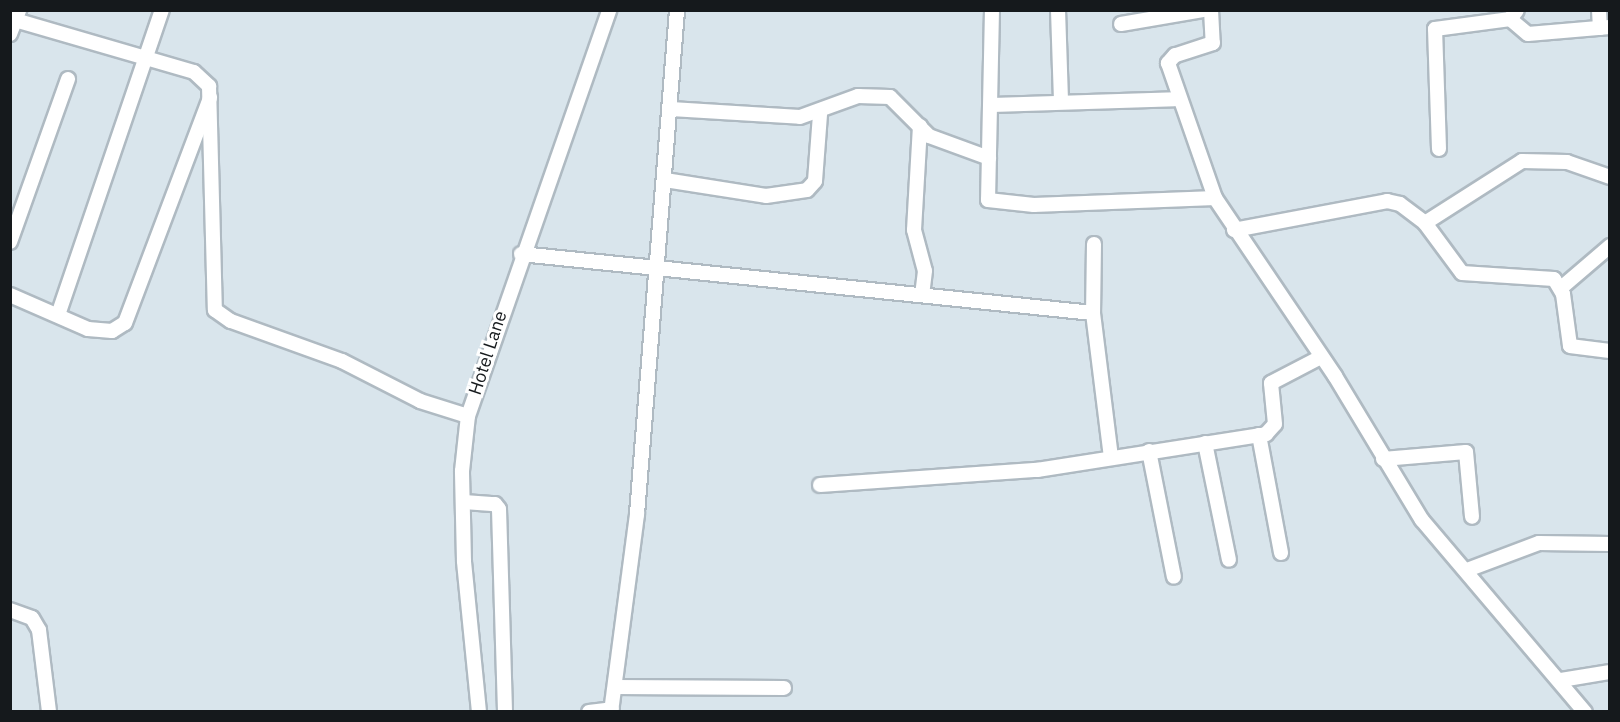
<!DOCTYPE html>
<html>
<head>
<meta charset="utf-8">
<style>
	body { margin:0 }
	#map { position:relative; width:1620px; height:722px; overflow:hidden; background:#d9e5ec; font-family:"IBM Plex Sans",sans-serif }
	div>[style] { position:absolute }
	.roads { filter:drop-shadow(2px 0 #afbac2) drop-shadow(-2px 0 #afbac2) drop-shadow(0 2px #afbac2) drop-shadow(0 -2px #afbac2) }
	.minor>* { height:14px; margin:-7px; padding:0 7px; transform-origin:7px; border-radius:7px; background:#fff }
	span { translate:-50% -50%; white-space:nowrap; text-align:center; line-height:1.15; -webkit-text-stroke:6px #fff; paint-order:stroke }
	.street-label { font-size:18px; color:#15191c }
	.frame { position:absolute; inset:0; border:12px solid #15191c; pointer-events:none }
</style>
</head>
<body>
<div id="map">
	<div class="roads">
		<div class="minor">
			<div style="left:992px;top:10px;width:190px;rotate:91.2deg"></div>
			<div style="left:988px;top:200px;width:46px;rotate:6.2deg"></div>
			<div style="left:1034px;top:205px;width:181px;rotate:-2.2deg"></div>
			<div style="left:1058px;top:10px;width:91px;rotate:88.1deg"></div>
			<div style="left:1211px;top:10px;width:33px;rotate:87deg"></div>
			<div style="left:1213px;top:43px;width:40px;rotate:162deg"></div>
			<div style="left:1175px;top:55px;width:11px;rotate:131deg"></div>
			<div style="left:1168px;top:63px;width:143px;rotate:70.8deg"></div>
			<div style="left:1215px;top:198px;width:215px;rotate:56deg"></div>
			<div style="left:1335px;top:376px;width:168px;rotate:58.9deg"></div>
			<div style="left:1422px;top:520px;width:252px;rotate:49.7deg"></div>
			<div style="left:1599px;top:10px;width:18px;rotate:87deg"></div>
			<div style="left:1510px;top:19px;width:23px;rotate:40deg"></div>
			<div style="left:1528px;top:34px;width:82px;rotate:-4.9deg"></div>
			<div style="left:15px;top:20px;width:186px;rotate:16.2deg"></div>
			<div style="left:194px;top:72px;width:21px;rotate:43deg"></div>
			<div style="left:209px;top:86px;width:224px;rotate:88.5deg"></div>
			<div style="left:215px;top:310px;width:19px;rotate:35deg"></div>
			<div style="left:231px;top:321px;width:118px;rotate:19.8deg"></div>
			<div style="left:342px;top:361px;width:88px;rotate:27.1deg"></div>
			<div style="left:420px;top:401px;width:50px;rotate:17.4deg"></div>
			<div style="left:1121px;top:24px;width:83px;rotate:-9.7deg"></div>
			<div style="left:10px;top:34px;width:26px;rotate:-69deg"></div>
			<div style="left:992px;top:105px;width:187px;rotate:-1.8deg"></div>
			<div style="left:671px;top:109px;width:129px;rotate:3.5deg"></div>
			<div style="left:800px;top:117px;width:62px;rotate:-19.9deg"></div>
			<div style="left:858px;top:96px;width:32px;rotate:2deg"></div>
			<div style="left:890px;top:97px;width:55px;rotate:45deg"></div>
			<div style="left:929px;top:136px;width:64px;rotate:20.1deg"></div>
			<div style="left:920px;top:126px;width:104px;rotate:93.3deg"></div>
			<div style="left:914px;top:230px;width:42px;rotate:75deg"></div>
			<div style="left:925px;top:271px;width:23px;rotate:97deg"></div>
			<div style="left:1439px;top:149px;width:120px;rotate:-91.9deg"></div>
			<div style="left:1435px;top:29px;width:76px;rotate:-7.6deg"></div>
			<div style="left:1510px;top:19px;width:11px;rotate:-52deg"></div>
			<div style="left:665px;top:180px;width:102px;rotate:9deg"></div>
			<div style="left:766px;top:196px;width:41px;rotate:-8.3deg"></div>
			<div style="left:807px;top:190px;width:12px;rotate:-48deg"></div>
			<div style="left:815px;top:181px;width:67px;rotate:-85.7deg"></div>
			<div style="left:1425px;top:223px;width:115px;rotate:-32.6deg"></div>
			<div style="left:1522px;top:161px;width:45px;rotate:1.3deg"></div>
			<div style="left:1567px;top:162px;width:46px;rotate:19.2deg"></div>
			<div style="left:1234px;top:230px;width:156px;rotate:-10.7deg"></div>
			<div style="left:1387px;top:201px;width:13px;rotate:13deg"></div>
			<div style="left:1400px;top:204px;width:31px;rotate:37deg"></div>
			<div style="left:1425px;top:223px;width:62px;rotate:53.5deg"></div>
			<div style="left:1462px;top:273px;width:92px;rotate:3.7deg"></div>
			<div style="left:1554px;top:279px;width:17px;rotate:59deg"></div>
			<div style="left:1563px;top:294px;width:52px;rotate:82.3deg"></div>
			<div style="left:1570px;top:346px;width:40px;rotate:7.1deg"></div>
			<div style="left:10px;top:242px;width:173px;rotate:-70.4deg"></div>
			<div style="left:1094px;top:244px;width:69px;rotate:90.8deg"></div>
			<div style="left:1093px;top:313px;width:145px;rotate:82.9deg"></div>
			<div style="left:521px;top:254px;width:575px;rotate:5.89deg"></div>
			<div style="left:1561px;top:288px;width:65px;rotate:-40.6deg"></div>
			<div style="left:10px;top:295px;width:85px;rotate:23.6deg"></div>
			<div style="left:88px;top:329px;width:24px;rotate:5deg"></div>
			<div style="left:112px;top:331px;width:15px;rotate:-32deg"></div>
			<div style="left:125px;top:323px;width:241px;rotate:-69.3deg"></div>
			<div style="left:58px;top:315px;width:322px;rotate:-71.2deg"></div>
			<div style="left:1259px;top:435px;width:120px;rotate:79.4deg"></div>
			<div style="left:1205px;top:443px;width:119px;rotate:78.4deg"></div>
			<div style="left:1149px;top:451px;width:128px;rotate:78.8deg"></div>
			<div style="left:1383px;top:459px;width:83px;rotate:-4.8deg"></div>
			<div style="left:1466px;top:452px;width:65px;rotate:84.7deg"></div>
			<div style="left:820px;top:485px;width:218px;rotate:-4deg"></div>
			<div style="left:1037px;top:470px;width:232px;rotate:-8.9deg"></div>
			<div style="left:1266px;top:434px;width:13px;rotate:-48deg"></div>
			<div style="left:1275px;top:424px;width:41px;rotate:-95.6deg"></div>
			<div style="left:1271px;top:383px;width:56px;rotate:-27.5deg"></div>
			<div style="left:464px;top:502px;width:31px;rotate:4deg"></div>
			<div style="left:495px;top:504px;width:6px;rotate:51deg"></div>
			<div style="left:499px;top:509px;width:203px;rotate:88.3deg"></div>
			<div style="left:1467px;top:570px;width:77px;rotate:-20.6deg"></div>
			<div style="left:1539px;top:543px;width:71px;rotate:0.8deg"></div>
			<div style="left:10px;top:610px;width:23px;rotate:20deg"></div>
			<div style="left:32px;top:618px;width:14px;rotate:60deg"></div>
			<div style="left:39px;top:630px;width:83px;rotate:83deg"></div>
			<div style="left:1561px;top:680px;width:50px;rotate:-9.3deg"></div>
			<div style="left:615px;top:687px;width:169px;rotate:0.3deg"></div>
			<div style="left:479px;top:712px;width:152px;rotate:-95.7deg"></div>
			<div style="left:464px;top:561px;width:90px;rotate:-91.3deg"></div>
			<div style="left:462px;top:471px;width:55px;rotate:-83.8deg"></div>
			<div style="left:468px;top:416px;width:430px;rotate:-70.8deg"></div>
			<div style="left:589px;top:712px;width:23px;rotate:-7deg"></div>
			<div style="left:611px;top:712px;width:200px;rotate:-82.5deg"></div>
			<div style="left:637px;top:514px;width:506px;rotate:-85.46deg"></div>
		</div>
	</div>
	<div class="street-label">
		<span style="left:488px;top:353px;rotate:-72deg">Hotel Lane</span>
	</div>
	<div class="frame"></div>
</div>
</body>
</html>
